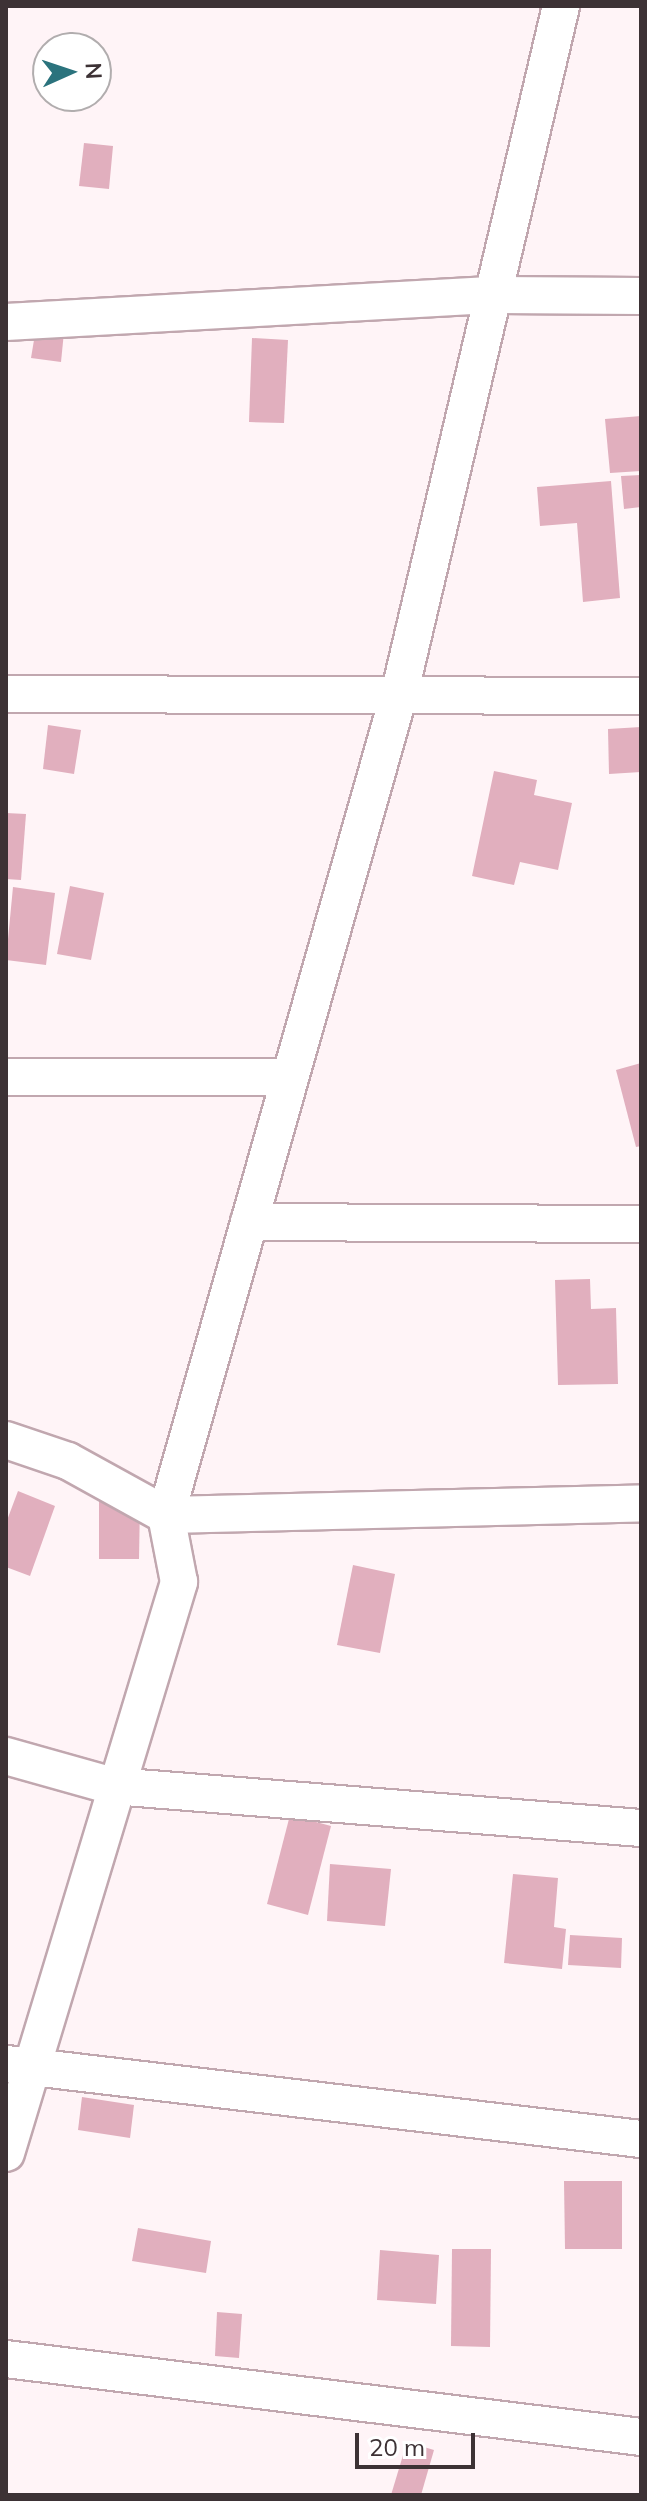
<!DOCTYPE html>
<html>
<head>
<meta charset="utf-8">
<style>
	body { margin:0 }
	#map { position:relative; width:647px; height:2501px; overflow:hidden; background:#fff4f7; font-family:Mulish,sans-serif }
	div>[style] { position:absolute }
	.building>* { inset:0; background:#e1afbe }
	.roads { filter:drop-shadow(2px 0 #c1a7af) drop-shadow(-2px 0 #c1a7af) drop-shadow(0 2px #c1a7af) drop-shadow(0 -2px #c1a7af) }
	.minor>* { height:36px; margin:-18px; padding:0 18px; transform-origin:18px; border-radius:18px; background:#fff }
	span { translate:-50% -50%; white-space:nowrap; text-align:center; line-height:1.15; -webkit-text-stroke:7px #fff; paint-order:stroke }
	.frame { position:absolute; inset:0; border:8px solid #3d3235; pointer-events:none }
	.north { position:absolute; left:32px; top:32px; width:80px; height:80px; box-sizing:border-box; background:#fff; border:2px solid #b1adae; border-radius:50%; rotate:87deg; font-size:22px; font-weight:700; line-height:32px; text-align:center; color:#3d3235 }
	.north::after { content:''; display:block; margin:auto; width:28px; height:36px; background:#2b737d; clip-path:polygon(50% 0,100% 100%,50% 72%,0 100%) }
	.scale { position:absolute; left:355px; top:2433px; width:120px; height:36px; box-sizing:border-box; border:4px solid #3d3235; border-top:0; padding-left:10px; font-size:24px; line-height:28px; white-space:nowrap; color:#3d3235; -webkit-text-stroke:6px #fff; paint-order:stroke }
</style>
</head>
<body>
<div id="map">
	<div class="building">
		<div style="clip-path:polygon(84px 143px,113px 146px,109px 189px,79px 186px)"></div>
		<div style="clip-path:polygon(36px 328px,64px 332px,61px 362px,31px 358px)"></div>
		<div style="clip-path:polygon(252px 338px,288px 340px,284px 423px,249px 422px)"></div>
		<div style="clip-path:polygon(641px 416px,641px 471px,610px 473px,605px 419px)"></div>
		<div style="clip-path:polygon(641px 475px,641px 507px,624px 509px,621px 476px)"></div>
		<div style="clip-path:polygon(611px 481px,620px 598px,583px 602px,577px 523px,540px 526px,537px 487px)"></div>
		<div style="clip-path:polygon(48px 725px,81px 730px,74px 774px,43px 769px)"></div>
		<div style="clip-path:polygon(641px 727px,641px 772px,609px 774px,608px 729px)"></div>
		<div style="clip-path:polygon(494px 771px,537px 780px,534px 795px,572px 803px,558px 870px,520px 862px,514px 885px,472px 876px)"></div>
		<div style="clip-path:polygon(6px 813px,26px 814px,21px 880px,6px 879px)"></div>
		<div style="clip-path:polygon(70px 886px,104px 893px,91px 960px,57px 954px)"></div>
		<div style="clip-path:polygon(13px 887px,55px 893px,46px 965px,6px 960px)"></div>
		<div style="clip-path:polygon(641px 1063px,641px 1146px,636px 1147px,616px 1070px)"></div>
		<div style="clip-path:polygon(590px 1279px,591px 1309px,616px 1308px,618px 1384px,558px 1385px,555px 1280px)"></div>
		<div style="clip-path:polygon(18px 1491px,55px 1506px,30px 1576px,6px 1567px,6px 1523px)"></div>
		<div style="clip-path:polygon(99px 1502px,140px 1503px,139px 1559px,99px 1559px)"></div>
		<div style="clip-path:polygon(353px 1565px,395px 1574px,380px 1653px,337px 1645px)"></div>
		<div style="clip-path:polygon(290px 1815px,331px 1826px,308px 1915px,267px 1904px)"></div>
		<div style="clip-path:polygon(330px 1864px,391px 1869px,385px 1926px,327px 1921px)"></div>
		<div style="clip-path:polygon(513px 1874px,558px 1878px,554px 1927px,566px 1929px,562px 1969px,504px 1963px)"></div>
		<div style="clip-path:polygon(570px 1935px,622px 1938px,621px 1968px,568px 1965px)"></div>
		<div style="clip-path:polygon(82px 2097px,134px 2105px,130px 2138px,78px 2130px)"></div>
		<div style="clip-path:polygon(564px 2181px,622px 2181px,622px 2249px,565px 2249px)"></div>
		<div style="clip-path:polygon(138px 2228px,211px 2241px,206px 2273px,132px 2261px)"></div>
		<div style="clip-path:polygon(452px 2249px,491px 2249px,490px 2347px,451px 2346px)"></div>
		<div style="clip-path:polygon(380px 2250px,439px 2255px,436px 2304px,377px 2300px)"></div>
		<div style="clip-path:polygon(217px 2312px,242px 2314px,239px 2358px,215px 2356px)"></div>
		<div style="clip-path:polygon(407px 2442px,434px 2450px,421px 2495px,391px 2495px)"></div>
	</div>
	<div class="roads">
		<div class="minor">
			<div style="left:6px;top:322px;width:489px;rotate:-3.2deg"></div>
			<div style="left:494px;top:295px;width:147px;rotate:0.4deg"></div>
			<div style="left:6px;top:694px;width:635px;rotate:0.18deg"></div>
			<div style="left:6px;top:1077px;width:284px"></div>
			<div style="left:249px;top:1222px;width:392px;rotate:0.3deg"></div>
			<div style="left:6px;top:1440px;width:65px;rotate:18.7deg"></div>
			<div style="left:68px;top:1461px;width:112px;rotate:28.9deg"></div>
			<div style="left:166px;top:1515px;width:475px;rotate:-1.4deg"></div>
			<div style="left:6px;top:1756px;width:111px;rotate:15.7deg"></div>
			<div style="left:113px;top:1786px;width:530px;rotate:4.55deg"></div>
			<div style="left:7px;top:2064px;width:638px;rotate:6.75deg"></div>
			<div style="left:6px;top:2153px;width:597px;rotate:-73.14deg"></div>
			<div style="left:179px;top:1582px;width:68px;rotate:-101deg"></div>
			<div style="left:166px;top:1515px;width:857px;rotate:-74.15deg"></div>
			<div style="left:400px;top:691px;width:704px;rotate:-76.77deg"></div>
			<div style="left:6px;top:2359px;width:640px;rotate:7deg"></div>
		</div>
	</div>
	<div class="frame"></div>
	<div class="north">N</div>
	<div class="scale">20 m</div>
</div>
</body>
</html>
